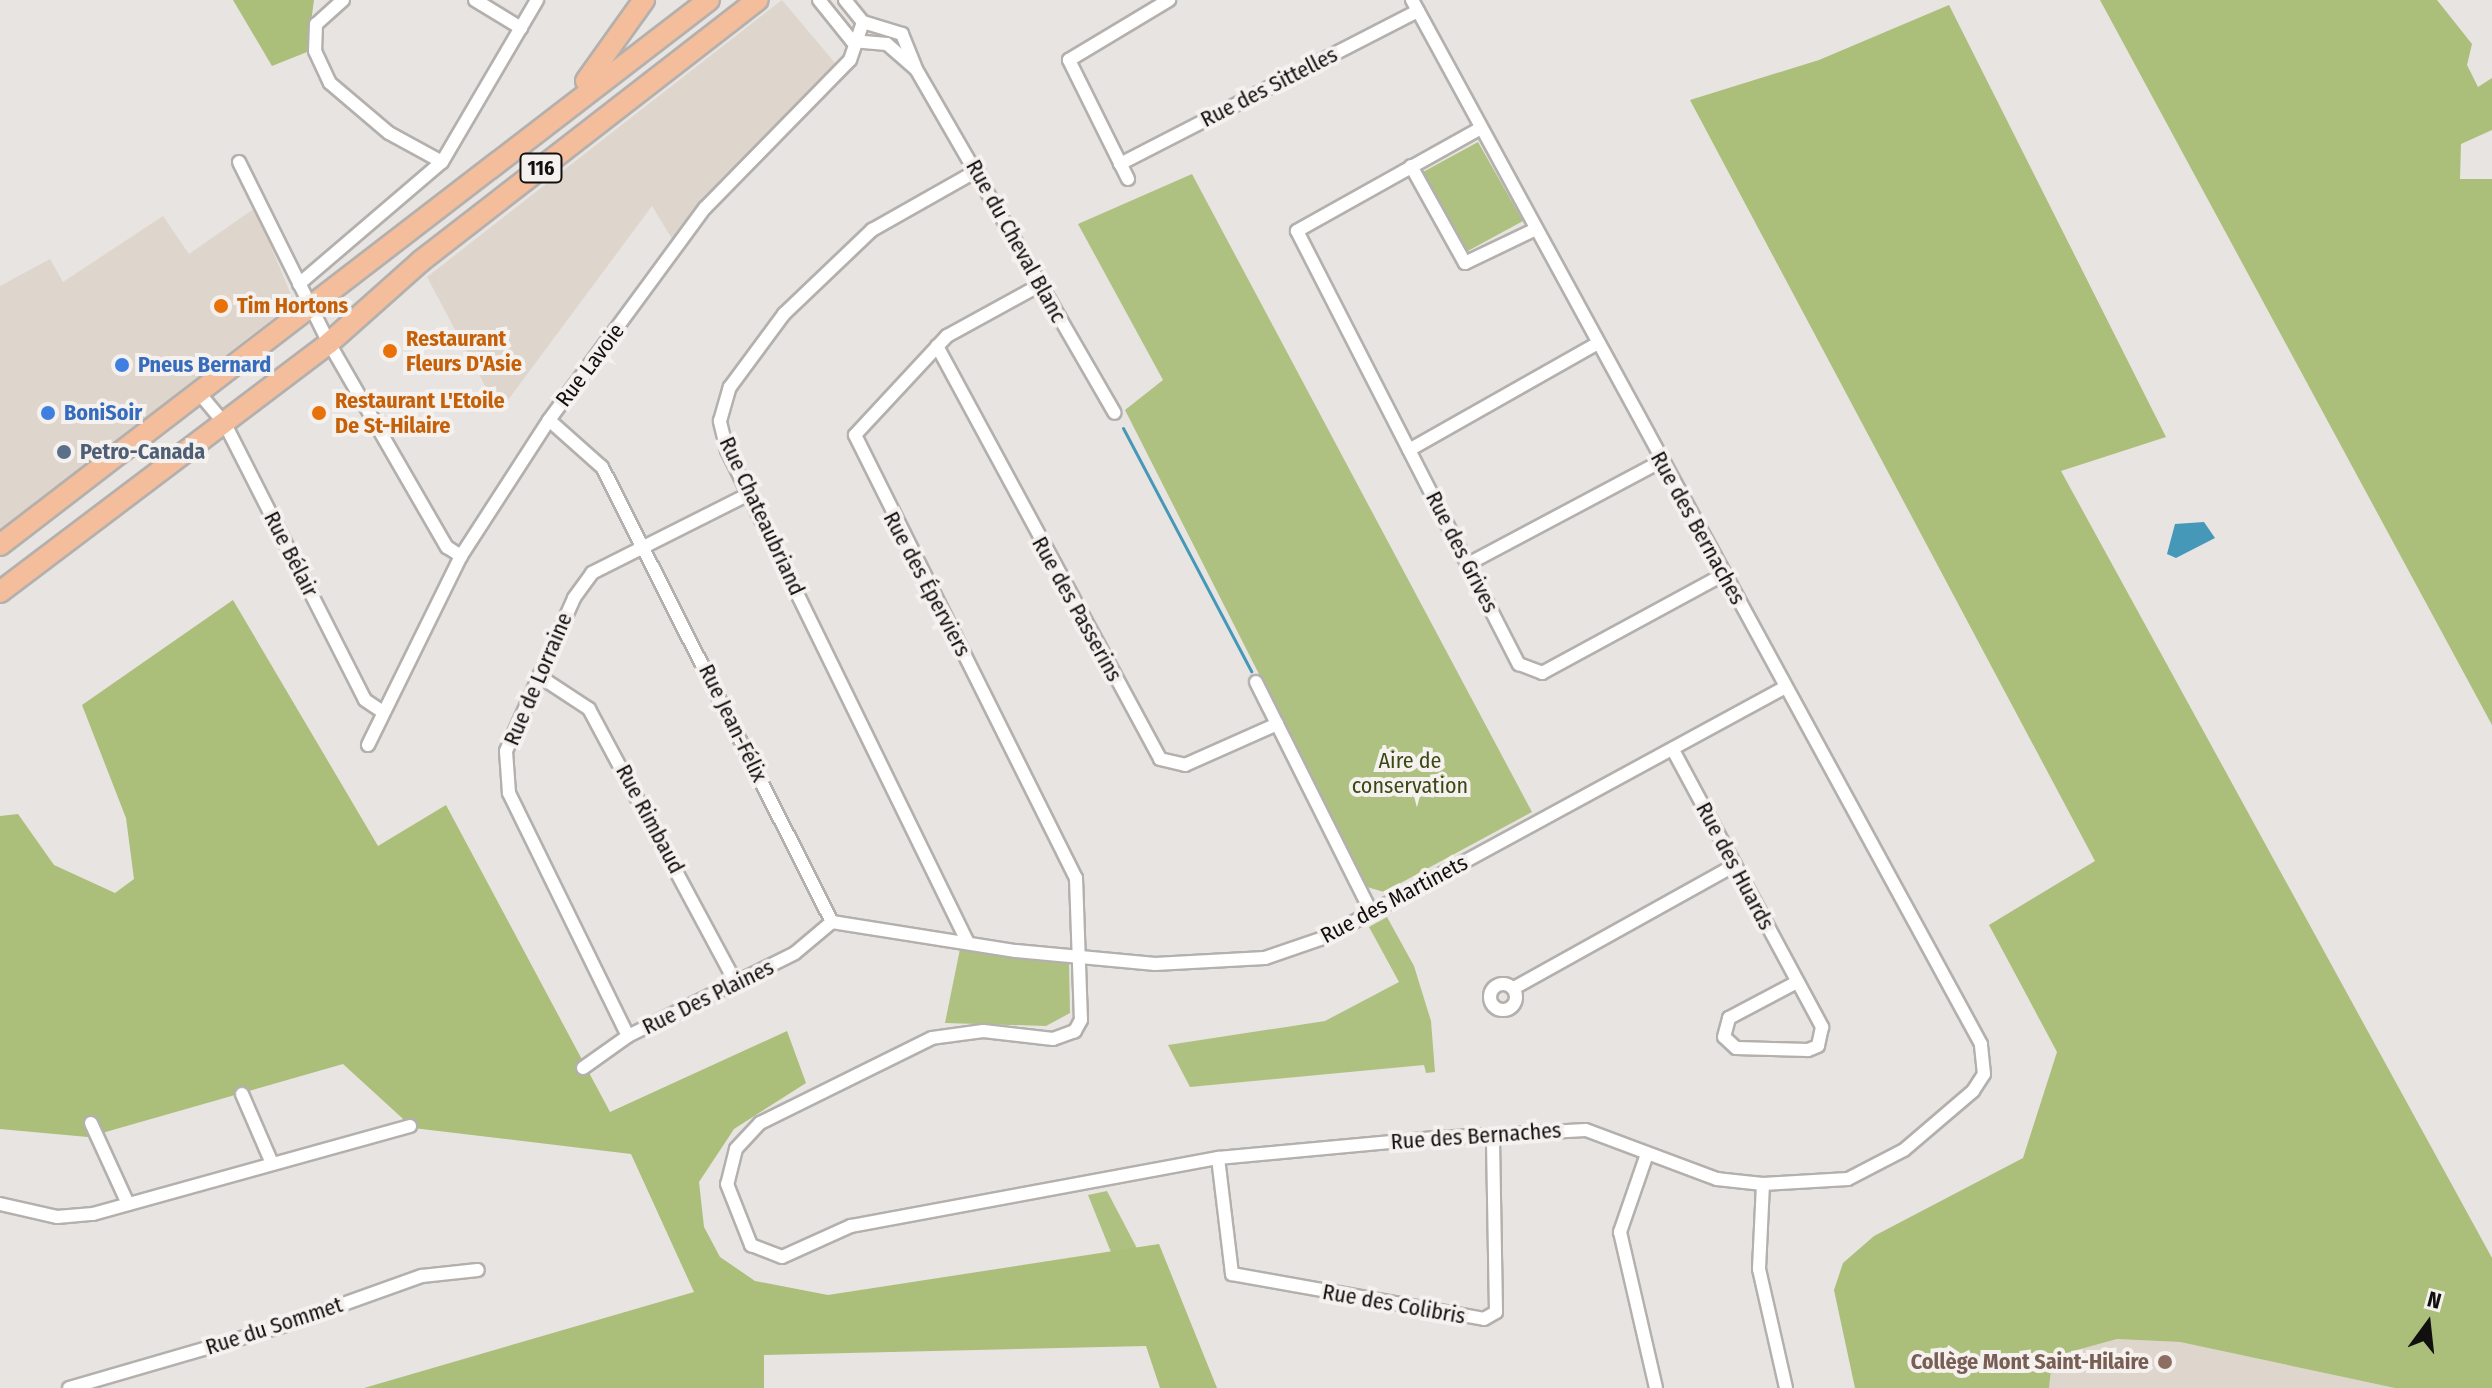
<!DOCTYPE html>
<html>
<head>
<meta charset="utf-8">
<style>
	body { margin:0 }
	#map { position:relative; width:2492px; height:1388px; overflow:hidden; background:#e7e4e1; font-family:"Fira Sans Condensed",sans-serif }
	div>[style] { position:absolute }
	.built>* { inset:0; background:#ded5cd }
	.green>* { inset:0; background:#afc180 }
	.forest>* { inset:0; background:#abbe7a }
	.water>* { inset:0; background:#4698b9 }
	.stream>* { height:3px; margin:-1.5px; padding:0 1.5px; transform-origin:1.5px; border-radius:1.5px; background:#4698b9 }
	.roads { filter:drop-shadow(2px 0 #b3b0ad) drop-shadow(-2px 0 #b3b0ad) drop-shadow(0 2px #b3b0ad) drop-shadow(0 -2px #b3b0ad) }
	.minor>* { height:12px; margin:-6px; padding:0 6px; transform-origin:6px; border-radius:6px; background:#fff }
	.minor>.ring { margin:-6px; padding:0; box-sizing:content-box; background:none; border:12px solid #fff; border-radius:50% }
	.primary>* { height:20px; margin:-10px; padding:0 10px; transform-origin:10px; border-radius:10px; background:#f4be9d }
	.dots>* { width:22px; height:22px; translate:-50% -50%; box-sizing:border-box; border:4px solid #f5f1ee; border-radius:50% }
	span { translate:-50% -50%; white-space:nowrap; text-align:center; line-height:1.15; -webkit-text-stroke:8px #f5f1ee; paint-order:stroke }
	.shield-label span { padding:2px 6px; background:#f5f1ee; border:2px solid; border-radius:6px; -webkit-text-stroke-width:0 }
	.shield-label { font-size:20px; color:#11100f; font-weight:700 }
	.street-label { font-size:22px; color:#11100f }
	.food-label { font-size:22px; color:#c56008; font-weight:700 }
	.left { translate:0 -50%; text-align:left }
	.shop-label { font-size:22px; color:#366cbe; font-weight:700 }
	.service-label { font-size:22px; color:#4e5e75; font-weight:700 }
	.park-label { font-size:22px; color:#3b4715 }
	.education-label { font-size:22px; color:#785e54; font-weight:700 }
	.right { translate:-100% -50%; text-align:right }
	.north { position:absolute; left:2388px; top:1284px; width:80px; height:80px; -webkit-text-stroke:6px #f5f1ee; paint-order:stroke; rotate:15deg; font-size:22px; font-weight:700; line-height:32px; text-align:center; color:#11100f }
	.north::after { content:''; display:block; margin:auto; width:28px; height:36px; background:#11100f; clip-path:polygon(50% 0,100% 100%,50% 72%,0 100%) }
</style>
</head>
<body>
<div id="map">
	<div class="built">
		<div style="clip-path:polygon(782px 0,841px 70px,705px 208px,677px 247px,652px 206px,499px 412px,427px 277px)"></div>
		<div style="clip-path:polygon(255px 208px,294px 302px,0 531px,0 286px,50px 259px,63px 282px,163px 216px,189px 254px)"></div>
		<div style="clip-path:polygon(2117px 1339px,2180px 1342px,2395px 1388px,2049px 1388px,2051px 1370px,2066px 1353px)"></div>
	</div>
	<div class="green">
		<div style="clip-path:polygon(1478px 142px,1523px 221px,1466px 252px,1423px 172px)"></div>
		<div style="clip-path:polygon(1192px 174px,1532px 812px,1384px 892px,1367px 887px,1125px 410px,1163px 380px,1078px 224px)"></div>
		<div style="clip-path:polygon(1387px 917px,1414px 966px,1431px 1021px,1435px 1072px,1426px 1073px,1424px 1065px,1190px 1087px,1168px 1045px,1325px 1021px,1399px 982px,1369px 927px)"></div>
		<div style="clip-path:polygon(960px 949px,1069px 962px,1070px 1013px,1046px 1026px,945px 1023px)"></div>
		<div style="clip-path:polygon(1107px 1191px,1210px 1388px,1127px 1292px,1088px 1195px)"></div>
	</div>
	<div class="forest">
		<div style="clip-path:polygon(233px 0,314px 0,307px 52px,272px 66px)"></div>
		<div style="clip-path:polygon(2100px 0,2437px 0,2472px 44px,2467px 65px,2478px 87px,2492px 78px,2492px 130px,2461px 144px,2460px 179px,2492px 179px,2492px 725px)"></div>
		<div style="clip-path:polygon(1949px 5px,2166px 437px,2061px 471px,2492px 1258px,2492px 1388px,2395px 1388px,2180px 1342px,2117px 1339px,2066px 1353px,2051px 1370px,2049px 1388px,1855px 1388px,1834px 1290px,1843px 1263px,1874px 1236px,2023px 1158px,2057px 1052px,1989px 925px,2095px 861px,1690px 100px,1819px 60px)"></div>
		<div style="clip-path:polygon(233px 600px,378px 846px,446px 805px,610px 1112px,787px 1031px,806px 1083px,734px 1129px,699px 1182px,704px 1227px,720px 1257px,755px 1281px,828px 1295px,1159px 1244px,1217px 1388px,1160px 1388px,1146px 1346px,764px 1355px,764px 1388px,364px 1388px,694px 1292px,631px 1154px,413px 1128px,343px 1064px,88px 1137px,0 1129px,0 816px,18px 814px,54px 865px,115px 893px,134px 879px,126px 818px,82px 705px)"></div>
	</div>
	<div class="water">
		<div style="clip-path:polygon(2204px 522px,2215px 538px,2176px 558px,2167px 554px,2175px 524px)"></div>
	</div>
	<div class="stream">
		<div style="left:1123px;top:428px;width:275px;rotate:62.2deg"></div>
	</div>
	<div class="roads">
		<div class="minor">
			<div style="left:343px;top:0;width:36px;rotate:138deg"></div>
			<div style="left:316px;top:24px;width:27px;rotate:92deg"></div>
			<div style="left:315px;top:51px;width:35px;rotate:65deg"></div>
			<div style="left:330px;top:83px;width:77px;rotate:40.3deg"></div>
			<div style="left:389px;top:133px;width:60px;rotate:28.7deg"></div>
			<div style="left:475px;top:0;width:54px;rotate:31.3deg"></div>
			<div style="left:819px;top:0;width:53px;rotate:51.2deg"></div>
			<div style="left:852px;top:41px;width:35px;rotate:5deg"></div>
			<div style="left:887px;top:44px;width:38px;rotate:41deg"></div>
			<div style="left:916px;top:69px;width:397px;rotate:60deg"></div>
			<div style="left:845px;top:0;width:28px;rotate:51deg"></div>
			<div style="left:863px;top:22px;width:41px;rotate:17.1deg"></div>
			<div style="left:902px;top:34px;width:35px;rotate:68deg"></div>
			<div style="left:1481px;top:128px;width:211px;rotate:150.8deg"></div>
			<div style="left:1297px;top:231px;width:487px;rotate:62.9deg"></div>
			<div style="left:1519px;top:664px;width:25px;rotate:21deg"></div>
			<div style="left:1542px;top:673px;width:207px;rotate:-28.5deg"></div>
			<div style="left:239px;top:162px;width:202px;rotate:63.6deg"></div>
			<div style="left:329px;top:343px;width:236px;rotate:60deg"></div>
			<div style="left:447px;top:547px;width:17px;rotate:33deg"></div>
			<div style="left:1120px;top:164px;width:335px;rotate:-27.2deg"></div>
			<div style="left:1411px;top:166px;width:111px;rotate:60.9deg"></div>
			<div style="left:1465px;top:263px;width:79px;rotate:-25.6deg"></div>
			<div style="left:1128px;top:179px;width:133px;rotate:-116.4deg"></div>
			<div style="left:1069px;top:60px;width:117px;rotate:-31deg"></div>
			<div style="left:299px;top:284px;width:188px;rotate:-40.5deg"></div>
			<div style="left:442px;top:162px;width:188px;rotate:-59.6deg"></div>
			<div style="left:1040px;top:285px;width:106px;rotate:151.3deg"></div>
			<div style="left:947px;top:336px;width:135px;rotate:132.9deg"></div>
			<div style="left:855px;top:435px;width:495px;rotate:63.5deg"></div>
			<div style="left:1076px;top:878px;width:142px;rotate:88deg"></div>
			<div style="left:1081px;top:1020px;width:13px;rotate:119deg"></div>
			<div style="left:1075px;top:1031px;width:23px;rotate:160deg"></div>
			<div style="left:1053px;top:1039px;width:70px;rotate:-173.5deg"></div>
			<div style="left:983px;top:1031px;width:51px;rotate:172.2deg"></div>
			<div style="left:932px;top:1038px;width:192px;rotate:153.7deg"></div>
			<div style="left:760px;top:1123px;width:35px;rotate:133deg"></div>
			<div style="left:736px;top:1149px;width:36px;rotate:104deg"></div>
			<div style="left:727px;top:1184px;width:66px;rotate:68.5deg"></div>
			<div style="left:751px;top:1245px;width:33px;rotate:21deg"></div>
			<div style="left:782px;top:1257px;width:76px;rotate:-24.2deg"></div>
			<div style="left:851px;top:1226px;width:373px;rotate:-10.5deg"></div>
			<div style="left:1218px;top:1158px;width:218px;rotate:-5.3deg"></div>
			<div style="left:1435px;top:1138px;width:151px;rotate:-3deg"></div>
			<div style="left:1586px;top:1130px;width:140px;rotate:20.5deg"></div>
			<div style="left:1717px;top:1179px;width:46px;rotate:6.2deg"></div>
			<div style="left:1763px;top:1184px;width:85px;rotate:-3.4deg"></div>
			<div style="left:1848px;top:1179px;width:63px;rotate:-27.4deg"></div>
			<div style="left:1904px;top:1150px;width:91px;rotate:-40.5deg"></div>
			<div style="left:1973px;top:1091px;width:20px;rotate:-57deg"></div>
			<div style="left:1984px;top:1074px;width:30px;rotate:-96deg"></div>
			<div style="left:1981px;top:1044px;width:1189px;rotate:-118.59deg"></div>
			<div style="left:937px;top:346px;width:469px;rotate:61.6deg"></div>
			<div style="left:1160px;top:759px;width:26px;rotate:13deg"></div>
			<div style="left:1185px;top:765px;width:101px;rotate:-24deg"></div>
			<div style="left:199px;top:393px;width:40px;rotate:50deg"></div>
			<div style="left:225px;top:424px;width:309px;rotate:63.1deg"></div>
			<div style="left:365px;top:700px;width:22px;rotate:34deg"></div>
			<div style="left:549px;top:420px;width:71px;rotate:41.6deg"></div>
			<div style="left:602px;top:467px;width:510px;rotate:63.18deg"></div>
			<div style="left:1409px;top:450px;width:217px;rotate:-29.5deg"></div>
			<div style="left:1468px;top:564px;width:217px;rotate:-28deg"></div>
			<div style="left:539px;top:676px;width:60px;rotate:33.4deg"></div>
			<div style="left:589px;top:709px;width:313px;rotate:61.8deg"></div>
			<div style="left:1256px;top:682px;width:255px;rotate:63.4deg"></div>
			<div style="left:368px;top:745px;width:211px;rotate:-63.8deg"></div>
			<div style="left:461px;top:556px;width:162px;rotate:-57.1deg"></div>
			<div style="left:549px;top:420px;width:263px;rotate:-53.7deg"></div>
			<div style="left:705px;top:208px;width:207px;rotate:-45.6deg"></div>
			<div style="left:850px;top:60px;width:40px;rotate:-71.1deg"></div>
			<div style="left:1673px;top:750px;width:315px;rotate:61.7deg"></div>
			<div style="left:1822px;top:1027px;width:19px;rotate:102deg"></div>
			<div style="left:1818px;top:1046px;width:11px;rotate:158deg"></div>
			<div style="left:1808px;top:1050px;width:72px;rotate:-178.4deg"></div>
			<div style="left:1736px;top:1048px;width:16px;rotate:-137deg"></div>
			<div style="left:1724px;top:1037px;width:20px;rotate:-75deg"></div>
			<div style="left:1729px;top:1018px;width:77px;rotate:-27.9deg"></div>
			<div style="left:832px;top:922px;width:186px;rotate:9deg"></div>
			<div style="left:1016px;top:951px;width:140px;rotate:5.3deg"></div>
			<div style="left:1155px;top:964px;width:110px;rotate:-3.1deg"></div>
			<div style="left:1265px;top:958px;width:65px;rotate:-19deg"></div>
			<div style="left:1326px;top:937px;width:519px;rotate:-28.54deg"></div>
			<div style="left:968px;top:943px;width:549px;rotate:-116.05deg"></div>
			<div style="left:727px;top:450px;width:30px;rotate:-104deg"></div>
			<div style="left:720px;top:421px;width:35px;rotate:-74deg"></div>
			<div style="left:730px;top:387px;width:91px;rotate:-53.5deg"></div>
			<div style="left:784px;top:314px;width:122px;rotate:-43.7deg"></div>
			<div style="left:872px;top:230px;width:122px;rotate:-29.5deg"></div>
			<div class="ring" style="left:1490px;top:984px;width:14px;height:14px"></div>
			<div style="left:1514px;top:988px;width:253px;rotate:-29.1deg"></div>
			<div style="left:628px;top:1036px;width:271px;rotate:-116.1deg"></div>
			<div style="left:509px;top:793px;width:42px;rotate:-94.1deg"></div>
			<div style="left:506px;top:751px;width:167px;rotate:-66deg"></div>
			<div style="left:574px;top:598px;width:31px;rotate:-54deg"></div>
			<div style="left:592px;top:573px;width:176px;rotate:-26.7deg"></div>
			<div style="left:583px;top:1068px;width:55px;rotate:-35.4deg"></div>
			<div style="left:628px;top:1036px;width:186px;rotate:-26.4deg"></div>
			<div style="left:795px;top:953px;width:48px;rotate:-40deg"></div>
			<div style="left:242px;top:1094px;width:73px;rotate:66.6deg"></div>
			<div style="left:91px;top:1123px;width:89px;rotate:65.4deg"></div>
			<div style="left:1647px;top:1154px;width:83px;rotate:109.1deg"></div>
			<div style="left:1620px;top:1232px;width:160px;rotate:77deg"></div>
			<div style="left:1218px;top:1158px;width:117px;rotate:83.1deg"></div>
			<div style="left:1232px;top:1274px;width:256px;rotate:10.1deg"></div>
			<div style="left:1484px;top:1319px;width:14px;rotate:-30deg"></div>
			<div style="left:1496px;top:1312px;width:177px;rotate:-91deg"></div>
			<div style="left:1763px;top:1184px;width:85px;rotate:92.7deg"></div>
			<div style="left:1759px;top:1269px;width:122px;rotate:77.2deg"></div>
			<div style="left:0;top:1204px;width:58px;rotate:12.8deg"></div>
			<div style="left:57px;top:1217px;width:36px;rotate:-5deg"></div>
			<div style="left:93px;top:1214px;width:329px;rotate:-15.5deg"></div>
			<div style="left:69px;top:1388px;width:222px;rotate:-16.2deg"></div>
			<div style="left:282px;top:1326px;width:149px;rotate:-19.7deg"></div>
			<div style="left:422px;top:1276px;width:56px;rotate:-6.1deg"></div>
		</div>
		<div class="primary">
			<div style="left:586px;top:81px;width:100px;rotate:-54.4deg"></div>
			<div style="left:0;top:545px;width:894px;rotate:-37.55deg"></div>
			<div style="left:0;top:592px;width:413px;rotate:-37.1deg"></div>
			<div style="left:329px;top:343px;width:123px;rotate:-41.7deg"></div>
			<div style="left:421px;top:261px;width:426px;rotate:-37.8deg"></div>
		</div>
	</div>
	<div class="dots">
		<div style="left:221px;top:306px;background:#e8710a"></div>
		<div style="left:390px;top:351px;background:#e8710a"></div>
		<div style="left:122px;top:365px;background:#3f7fe0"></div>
		<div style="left:48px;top:413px;background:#3f7fe0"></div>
		<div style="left:319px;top:413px;background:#e8710a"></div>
		<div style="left:64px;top:452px;background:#5c6f8a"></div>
		<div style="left:2165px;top:1362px;background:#8d6e63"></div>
	</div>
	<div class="shield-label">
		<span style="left:541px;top:168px">116</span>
	</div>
	<div class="street-label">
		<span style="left:1269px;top:87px;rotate:-27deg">Rue des Sittelles</span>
		<span style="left:1016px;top:241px;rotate:61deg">Rue du Cheval Blanc</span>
		<span style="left:590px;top:365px;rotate:-53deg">Rue Lavoie</span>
		<span style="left:762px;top:516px;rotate:65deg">Rue Chateaubriand</span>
		<span style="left:1698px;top:528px;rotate:61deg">Rue des Bernaches</span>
		<span style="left:1462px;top:552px;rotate:63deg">Rue des Grives</span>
		<span style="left:291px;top:554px;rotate:63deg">Rue Bélair</span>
		<span style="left:927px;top:584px;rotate:62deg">Rue des Éperviers</span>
		<span style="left:1077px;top:609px;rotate:61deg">Rue des Passerins</span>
		<span style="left:538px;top:679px;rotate:-67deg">Rue de Lorraine</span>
		<span style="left:733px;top:723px;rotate:64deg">Rue Jean-Félix</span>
		<span style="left:650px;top:819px;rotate:62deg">Rue Rimbaud</span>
		<span style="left:1735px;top:866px;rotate:62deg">Rue des Huards</span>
		<span style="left:1394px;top:899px;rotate:-28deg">Rue des Martinets</span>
		<span style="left:708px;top:997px;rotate:-26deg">Rue Des Plaines</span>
		<span style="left:1476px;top:1136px;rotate:-4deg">Rue des Bernaches</span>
		<span style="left:1394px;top:1304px;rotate:10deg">Rue des Colibris</span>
		<span style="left:274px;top:1326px;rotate:-18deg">Rue du Sommet</span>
	</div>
	<div class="food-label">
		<span class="left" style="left:237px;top:306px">Tim Hortons</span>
		<span class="left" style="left:406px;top:351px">Restaurant<br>Fleurs D'Asie</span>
		<span class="left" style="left:335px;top:413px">Restaurant L'Etoile<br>De St-Hilaire</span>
	</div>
	<div class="shop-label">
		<span class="left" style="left:138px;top:365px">Pneus Bernard</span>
		<span class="left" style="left:64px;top:413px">BoniSoir</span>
	</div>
	<div class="service-label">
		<span class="left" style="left:80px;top:452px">Petro-Canada</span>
	</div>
	<div class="park-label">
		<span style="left:1410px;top:773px">Aire de<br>conservation</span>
	</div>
	<div class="education-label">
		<span class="right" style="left:2149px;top:1362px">Collège Mont Saint-Hilaire</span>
	</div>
	<div class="north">N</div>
</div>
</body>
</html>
